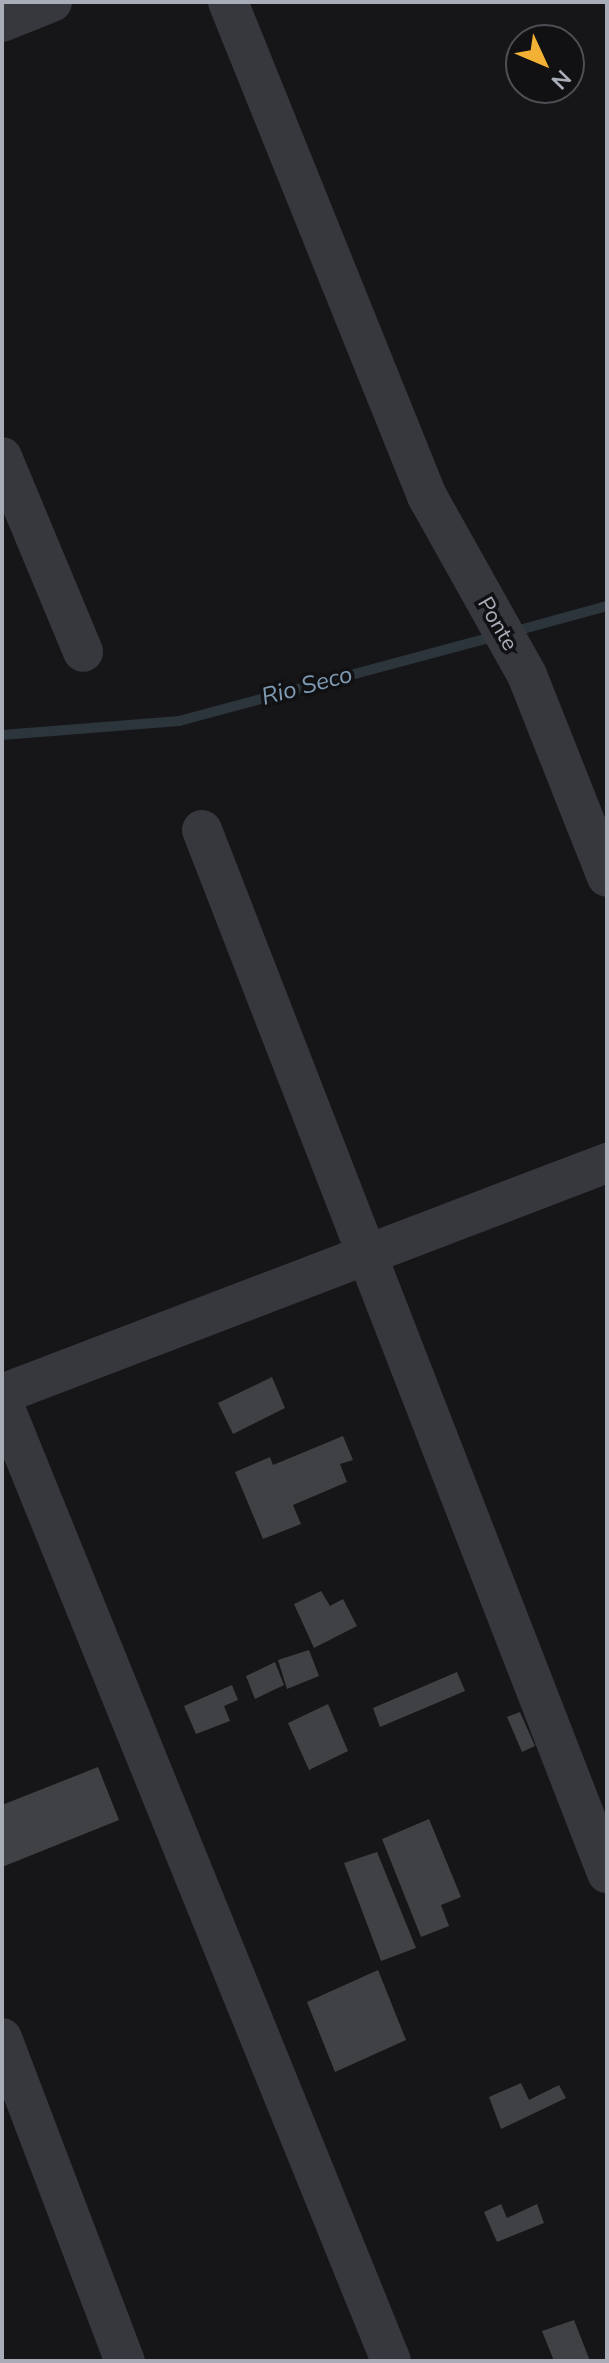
<!DOCTYPE html>
<html>
<head>
<meta charset="utf-8">
<style>
	body { margin:0 }
	#map { position:relative; width:609px; height:2363px; overflow:hidden; background:#161618; font-family:"Nunito Sans",sans-serif }
	div>[style] { position:absolute }
	.stream>* { height:10px; margin:-5px; padding:0 5px; transform-origin:5px; border-radius:5px; background:#2c353c }
	.building>* { inset:0; background:#404145 }
	.minor>* { height:40px; margin:-20px; padding:0 20px; transform-origin:20px; border-radius:20px; background:#37383d }
	span { translate:-50% -50%; white-space:nowrap; text-align:center; line-height:1.15; -webkit-text-stroke:7px #111113; paint-order:stroke }
	.street-label { font-size:22px; color:#a8adb8 }
	.water-label { font-size:24px; color:#7f9bb3; font-style:italic }
	.frame { position:absolute; inset:0; border:4px solid #a8adb8; pointer-events:none }
	.north { position:absolute; left:505px; top:24px; width:80px; height:80px; box-sizing:border-box; background:#111113; border:2px solid #4d4f55; border-radius:50%; rotate:134deg; font-size:22px; font-weight:700; line-height:32px; text-align:center; color:#a8adb8 }
	.north::after { content:''; display:block; margin:auto; width:28px; height:36px; background:#f2b134; clip-path:polygon(50% 0,100% 100%,50% 72%,0 100%) }
</style>
</head>
<body>
<div id="map">
	<div class="stream">
		<div style="left:512px;top:632px;width:98px;rotate:-15.3deg"></div>
		<div style="left:2px;top:735px;width:178px;rotate:-4.5deg"></div>
		<div style="left:179px;top:721px;width:328px;rotate:-15deg"></div>
	</div>
	<div class="building">
		<div style="clip-path:polygon(272px 1377px,285px 1408px,233px 1434px,218px 1403px)"></div>
		<div style="clip-path:polygon(343px 1436px,353px 1460px,340px 1464px,347px 1482px,293px 1505px,301px 1524px,263px 1539px,235px 1472px,270px 1457px,273px 1465px)"></div>
		<div style="clip-path:polygon(321px 1591px,330px 1606px,343px 1599px,357px 1626px,314px 1648px,294px 1604px)"></div>
		<div style="clip-path:polygon(309px 1650px,319px 1676px,287px 1689px,278px 1660px)"></div>
		<div style="clip-path:polygon(275px 1662px,284px 1685px,255px 1699px,246px 1676px)"></div>
		<div style="clip-path:polygon(457px 1672px,465px 1691px,380px 1727px,373px 1708px)"></div>
		<div style="clip-path:polygon(232px 1685px,238px 1700px,224px 1706px,230px 1721px,196px 1734px,184px 1706px)"></div>
		<div style="clip-path:polygon(328px 1704px,348px 1751px,309px 1770px,288px 1723px)"></div>
		<div style="clip-path:polygon(520px 1712px,535px 1746px,522px 1752px,507px 1717px)"></div>
		<div style="clip-path:polygon(98px 1767px,119px 1820px,2px 1867px,2px 1805px)"></div>
		<div style="clip-path:polygon(429px 1819px,461px 1897px,441px 1905px,449px 1926px,421px 1937px,382px 1839px)"></div>
		<div style="clip-path:polygon(377px 1852px,416px 1948px,381px 1961px,344px 1863px)"></div>
		<div style="clip-path:polygon(378px 1970px,406px 2040px,335px 2072px,307px 2002px)"></div>
		<div style="clip-path:polygon(521px 2083px,529px 2100px,559px 2085px,566px 2098px,501px 2129px,489px 2097px)"></div>
		<div style="clip-path:polygon(501px 2204px,507px 2218px,537px 2204px,544px 2223px,497px 2242px,484px 2212px)"></div>
		<div style="clip-path:polygon(574px 2320px,590px 2361px,554px 2361px,542px 2331px)"></div>
	</div>
	<div class="minor">
		<div style="left:228px;top:2px;width:533px;rotate:68.06deg"></div>
		<div style="left:427px;top:496px;width:205px;rotate:60.8deg"></div>
		<div style="left:527px;top:675px;width:217px;rotate:68.4deg"></div>
		<div style="left:2px;top:22px;width:54px;rotate:-21.8deg"></div>
		<div style="left:2px;top:457px;width:211px;rotate:67.4deg"></div>
		<div style="left:202px;top:830px;width:1119px;rotate:68.78deg"></div>
		<div style="left:2px;top:1394px;width:648px;rotate:-20.9deg"></div>
		<div style="left:2px;top:1401px;width:1036px;rotate:67.94deg"></div>
		<div style="left:2px;top:2038px;width:346px;rotate:69.2deg"></div>
	</div>
	<div class="street-label">
		<span style="left:497px;top:624px;rotate:60deg">Ponte</span>
	</div>
	<div class="water-label">
		<span style="left:307px;top:686px;rotate:-15deg">Rio Seco</span>
	</div>
	<div class="frame"></div>
	<div class="north">N</div>
</div>
</body>
</html>
